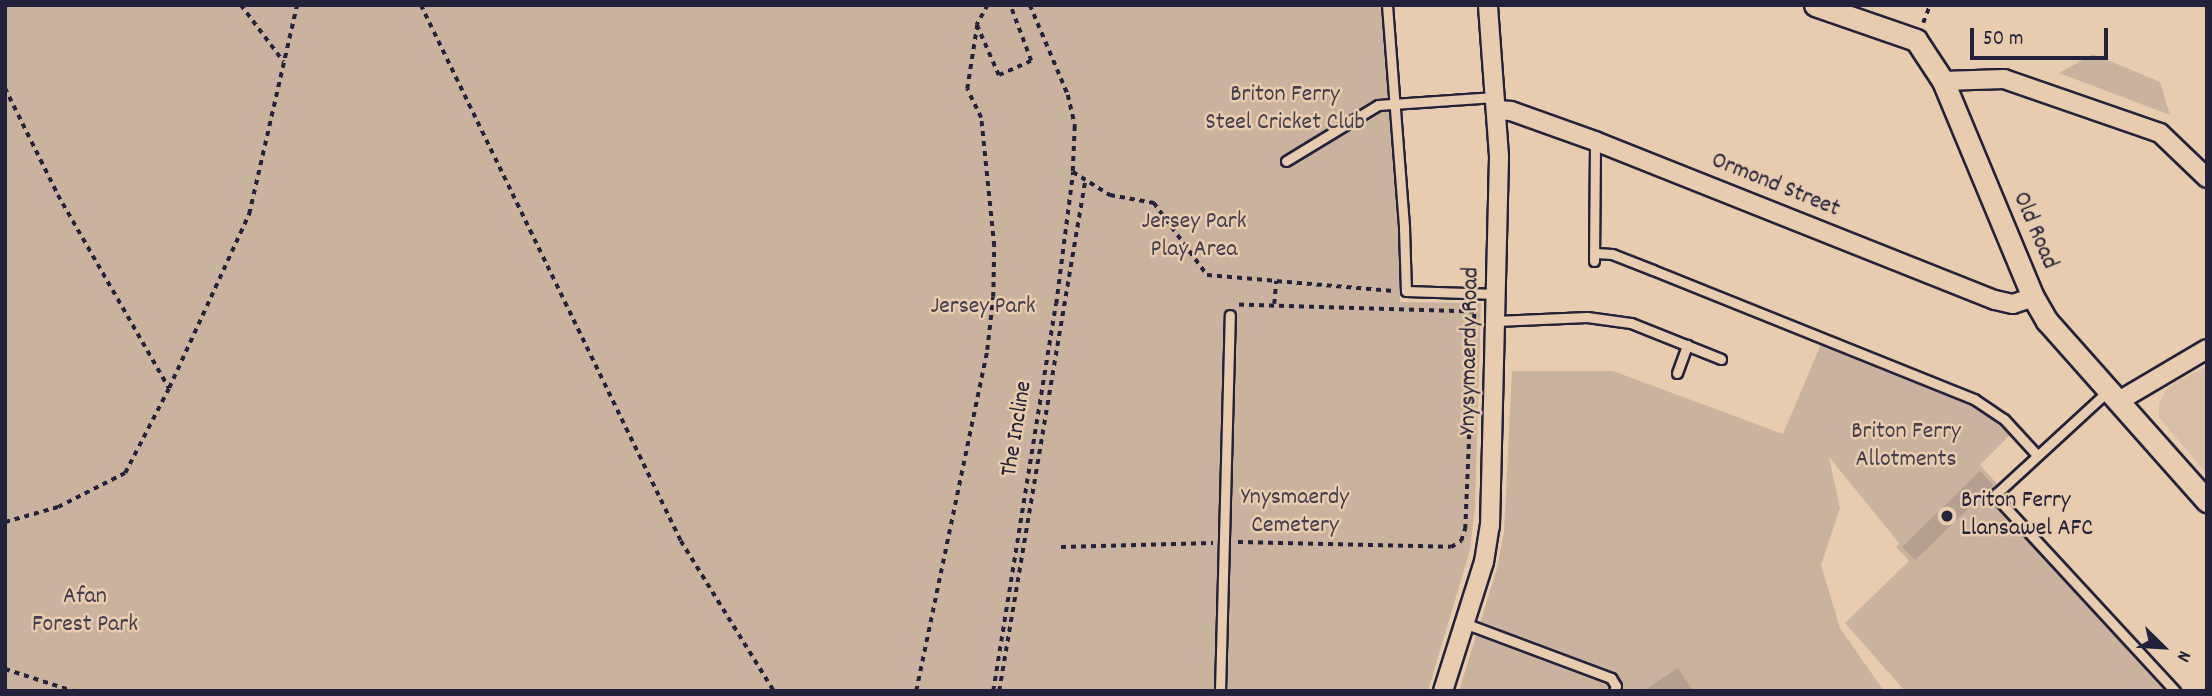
<!DOCTYPE html>
<html>
<head>
<meta charset="utf-8">
<style>
	body { margin:0 }
	#map { position:relative; width:2212px; height:696px; overflow:hidden; background:#e7ccaf; font-family:Dekko,sans-serif }
	div>[style] { position:absolute }
	.built>* { inset:0; background:#d8bea6 }
	.green>* { inset:0; background:#cab39e }
	.building>* { inset:0; background:#b49f91 }
	.path>* { height:3.5px; margin-top:-1.75px; transform-origin:0; background:repeating-linear-gradient(90deg,#22223b 0 5px,transparent 0 10px) }
	.roads { filter:drop-shadow(2px 0 #22223b) drop-shadow(-2px 0 #22223b) drop-shadow(0 2px #22223b) drop-shadow(0 -2px #22223b) }
	.service>* { height:9px; margin:-4.5px; padding:0 4.5px; transform-origin:4.5px; border-radius:4.5px; background:#e7ccaf }
	.minor>* { height:18px; margin:-9px; padding:0 9px; transform-origin:9px; border-radius:9px; background:#e7ccaf }
	.tertiary>* { height:21px; margin:-10.5px; padding:0 10.5px; transform-origin:10.5px; border-radius:10.5px; background:#e7ccaf }
	.dots>* { width:19px; height:19px; translate:-50% -50%; box-sizing:border-box; border:4px solid #e7ccaf; border-radius:50% }
	span { translate:-50% -50%; white-space:nowrap; text-align:center; line-height:1.15; -webkit-text-stroke:5px #e7ccaf; paint-order:stroke }
	.park-label { font-size:24px; color:#443f4f }
	.street-label { font-size:24px; color:#22223b }
	.poi-label { font-size:24px; color:#22223b }
	.left { translate:0 -50%; text-align:left }
	.frame { position:absolute; inset:0; border:7px solid #22223b; pointer-events:none }
	.north { position:absolute; left:2128px; top:612px; width:70px; height:70px; -webkit-text-stroke:5px #e7ccaf; paint-order:stroke; rotate:114deg; font-size:19px; font-weight:700; line-height:28px; text-align:center; color:#22223b }
	.north::after { content:''; display:block; margin:auto; width:24px; height:32px; background:#22223b; clip-path:polygon(50% 0,100% 100%,50% 72%,0 100%) }
	.scale { position:absolute; left:1970px; top:28px; width:138px; height:32px; box-sizing:border-box; border:4px solid #22223b; border-top:0; padding-left:9px; font-size:21px; line-height:24px; white-space:nowrap; color:#22223b; -webkit-text-stroke:5px #e7ccaf; paint-order:stroke }
</style>
</head>
<body>
<div id="map">
	<div class="built">
		<div style="clip-path:polygon(2207px 366px,2207px 474px,2159px 417px,2159px 404px,2165px 391px,2176px 382px)"></div>
	</div>
	<div class="green">
		<div style="clip-path:polygon(5px 5px,1381px 5px,1400px 236px,1400px 302px,1481px 303px,1475px 506px,1470px 550px,1428px 691px,5px 691px)"></div>
		<div style="clip-path:polygon(2093px 54px,2160px 82px,2170px 115px,2059px 73px)"></div>
		<div style="clip-path:polygon(1821px 344px,1972px 402px,1998px 422px,2010px 435px,1980px 465px,1998px 485px,1989px 494px,2166px 691px,1905px 691px,1845px 623px,1909px 561px,1896px 547px,1899px 543px,1829px 457px,1840px 508px,1821px 565px,1840px 628px,1884px 691px,1459px 691px,1497px 568px,1504px 532px,1512px 371px,1613px 371px,1783px 434px)"></div>
	</div>
	<div class="building">
		<div style="clip-path:polygon(1980px 471px,1993px 485px,1915px 560px,1902px 547px)"></div>
		<div style="clip-path:polygon(1678px 668px,1693px 691px,1643px 691px)"></div>
	</div>
	<div class="path">
		<div style="left:241px;top:5px;width:71px;rotate:53deg"></div>
		<div style="left:421px;top:5px;width:596px;rotate:64.12deg"></div>
		<div style="left:681px;top:541px;width:176px;rotate:58.2deg"></div>
		<div style="left:988px;top:5px;width:23px;rotate:119deg"></div>
		<div style="left:977px;top:25px;width:55px;rotate:66.3deg"></div>
		<div style="left:999px;top:75px;width:35px;rotate:-24deg"></div>
		<div style="left:1031px;top:61px;width:60px;rotate:-110.6deg"></div>
		<div style="left:1030px;top:5px;width:98px;rotate:67.1deg"></div>
		<div style="left:1068px;top:95px;width:32px;rotate:77deg"></div>
		<div style="left:1075px;top:126px;width:46px;rotate:92.5deg"></div>
		<div style="left:1073px;top:172px;width:44px;rotate:31.9deg"></div>
		<div style="left:1110px;top:195px;width:45px;rotate:10.3deg"></div>
		<div style="left:1154px;top:203px;width:89px;rotate:53.6deg"></div>
		<div style="left:1207px;top:275px;width:187px;rotate:4.9deg"></div>
		<div style="left:1923px;top:23px;width:19px;rotate:-69deg"></div>
		<div style="left:5px;top:88px;width:119px;rotate:63.6deg"></div>
		<div style="left:58px;top:195px;width:223px;rotate:60.1deg"></div>
		<div style="left:1274px;top:304px;width:23px;rotate:-85deg"></div>
		<div style="left:5px;top:522px;width:55px;rotate:-15.8deg"></div>
		<div style="left:58px;top:507px;width:75px;rotate:-26.9deg"></div>
		<div style="left:125px;top:473px;width:96px;rotate:-62.6deg"></div>
		<div style="left:169px;top:388px;width:192px;rotate:-65.3deg"></div>
		<div style="left:249px;top:214px;width:214px;rotate:-77.1deg"></div>
		<div style="left:1238px;top:542px;width:213px;rotate:1.3deg"></div>
		<div style="left:1451px;top:547px;width:12px;rotate:-31deg"></div>
		<div style="left:1461px;top:541px;width:13px;rotate:-72deg"></div>
		<div style="left:1465px;top:529px;width:217px;rotate:-87.6deg"></div>
		<div style="left:1474px;top:312px;width:236px;rotate:-178.3deg"></div>
		<div style="left:1061px;top:547px;width:152px;rotate:-1.5deg"></div>
		<div style="left:5px;top:669px;width:71px;rotate:17.9deg"></div>
		<div style="left:916px;top:691px;width:348px;rotate:-78.2deg"></div>
		<div style="left:987px;top:350px;width:53px;rotate:-83.5deg"></div>
		<div style="left:993px;top:297px;width:51px;rotate:-88.9deg"></div>
		<div style="left:994px;top:246px;width:129px;rotate:-95.8deg"></div>
		<div style="left:981px;top:118px;width:32px;rotate:-116deg"></div>
		<div style="left:967px;top:89px;width:65px;rotate:-81.1deg"></div>
		<div style="left:993px;top:691px;width:392px;rotate:-80.8deg"></div>
		<div style="left:1056px;top:304px;width:133px;rotate:-82.7deg"></div>
		<div style="left:999px;top:691px;width:517px;rotate:-80.43deg"></div>
	</div>
	<div class="roads">
		<div class="service">
			<div style="left:1387px;top:5px;width:224px;rotate:85.6deg"></div>
			<div style="left:1404px;top:228px;width:63px;rotate:88.2deg"></div>
			<div style="left:1406px;top:291px;width:91px;rotate:1.9deg"></div>
			<div style="left:1286px;top:161px;width:108px;rotate:-31.3deg"></div>
			<div style="left:1378px;top:105px;width:117px;rotate:-3.9deg"></div>
			<div style="left:1595px;top:253px;width:17px;rotate:3deg"></div>
			<div style="left:1612px;top:254px;width:44px;rotate:21.3deg"></div>
			<div style="left:1653px;top:270px;width:346px;rotate:21.9deg"></div>
			<div style="left:1974px;top:399px;width:36px;rotate:34deg"></div>
			<div style="left:2004px;top:419px;width:49px;rotate:47.5deg"></div>
			<div style="left:1594px;top:261px;width:120px;rotate:-89.5deg"></div>
			<div style="left:1496px;top:321px;width:91px;rotate:-2.5deg"></div>
			<div style="left:1587px;top:317px;width:44px;rotate:7.8deg"></div>
			<div style="left:1631px;top:323px;width:97px;rotate:21.8deg"></div>
			<div style="left:1677px;top:373px;width:30px;rotate:-70deg"></div>
			<div style="left:2108px;top:391px;width:151px;rotate:137.4deg"></div>
			<div style="left:1997px;top:493px;width:5px;rotate:90deg"></div>
			<div style="left:1997px;top:498px;width:263px;rotate:47.3deg"></div>
			<div style="left:1464px;top:623px;width:157px;rotate:20.5deg"></div>
			<div style="left:1611px;top:678px;width:9px;rotate:58deg"></div>
			<div style="left:1616px;top:686px;width:5px;rotate:112deg"></div>
			<div style="left:1220px;top:691px;width:376px;rotate:-88.5deg"></div>
		</div>
		<div class="minor">
			<div style="left:1943px;top:81px;width:61px;rotate:-1.9deg"></div>
			<div style="left:2004px;top:79px;width:165px;rotate:19.1deg"></div>
			<div style="left:2160px;top:133px;width:65px;rotate:43.8deg"></div>
			<div style="left:1498px;top:110px;width:13px;rotate:4deg"></div>
			<div style="left:1511px;top:111px;width:89px;rotate:19.7deg"></div>
			<div style="left:1595px;top:141px;width:430px;rotate:21.7deg"></div>
			<div style="left:1995px;top:300px;width:18px;rotate:13deg"></div>
			<div style="left:2013px;top:304px;width:21px;rotate:-19deg"></div>
			<div style="left:2119px;top:401px;width:102px;rotate:-30.6deg"></div>
			<div style="left:1443px;top:691px;width:135px;rotate:-72.4deg"></div>
			<div style="left:1484px;top:562px;width:36px;rotate:-81deg"></div>
			<div style="left:1490px;top:526px;width:370px;rotate:-88.6deg"></div>
			<div style="left:1499px;top:156px;width:151px;rotate:-94.2deg"></div>
		</div>
		<div class="tertiary">
			<div style="left:1815px;top:5px;width:107px;rotate:19.1deg"></div>
			<div style="left:1916px;top:40px;width:49px;rotate:56.6deg"></div>
			<div style="left:1943px;top:81px;width:234px;rotate:67.4deg"></div>
			<div style="left:2033px;top:297px;width:28px;rotate:60deg"></div>
			<div style="left:2047px;top:321px;width:241px;rotate:48.4deg"></div>
		</div>
	</div>
	<div class="dots">
		<div style="left:1947px;top:516px;background:#22223b"></div>
	</div>
	<div class="park-label">
		<span style="left:1285px;top:110px">Briton Ferry<br>Steel Cricket Club</span>
		<span style="left:1194px;top:237px">Jersey Park<br>Play Area</span>
		<span style="left:983px;top:308px">Jersey Park</span>
		<span style="left:1906px;top:447px">Briton Ferry<br>Allotments</span>
		<span style="left:1295px;top:513px">Ynysmaerdy<br>Cemetery</span>
		<span style="left:85px;top:612px">Afan<br>Forest Park</span>
	</div>
	<div class="street-label">
		<span style="left:1775px;top:186px;rotate:22deg">Ormond Street</span>
		<span style="left:2034px;top:231px;rotate:67deg">Old Road</span>
		<span style="left:1471px;top:351px;rotate:-89deg">Ynysymaerdy Road</span>
		<span style="left:1018px;top:429px;rotate:-81deg">The Incline</span>
	</div>
	<div class="poi-label">
		<span class="left" style="left:1961px;top:516px">Briton Ferry<br>Llansawel AFC</span>
	</div>
	<div class="frame"></div>
	<div class="north">N</div>
	<div class="scale">50 m</div>
</div>
</body>
</html>
